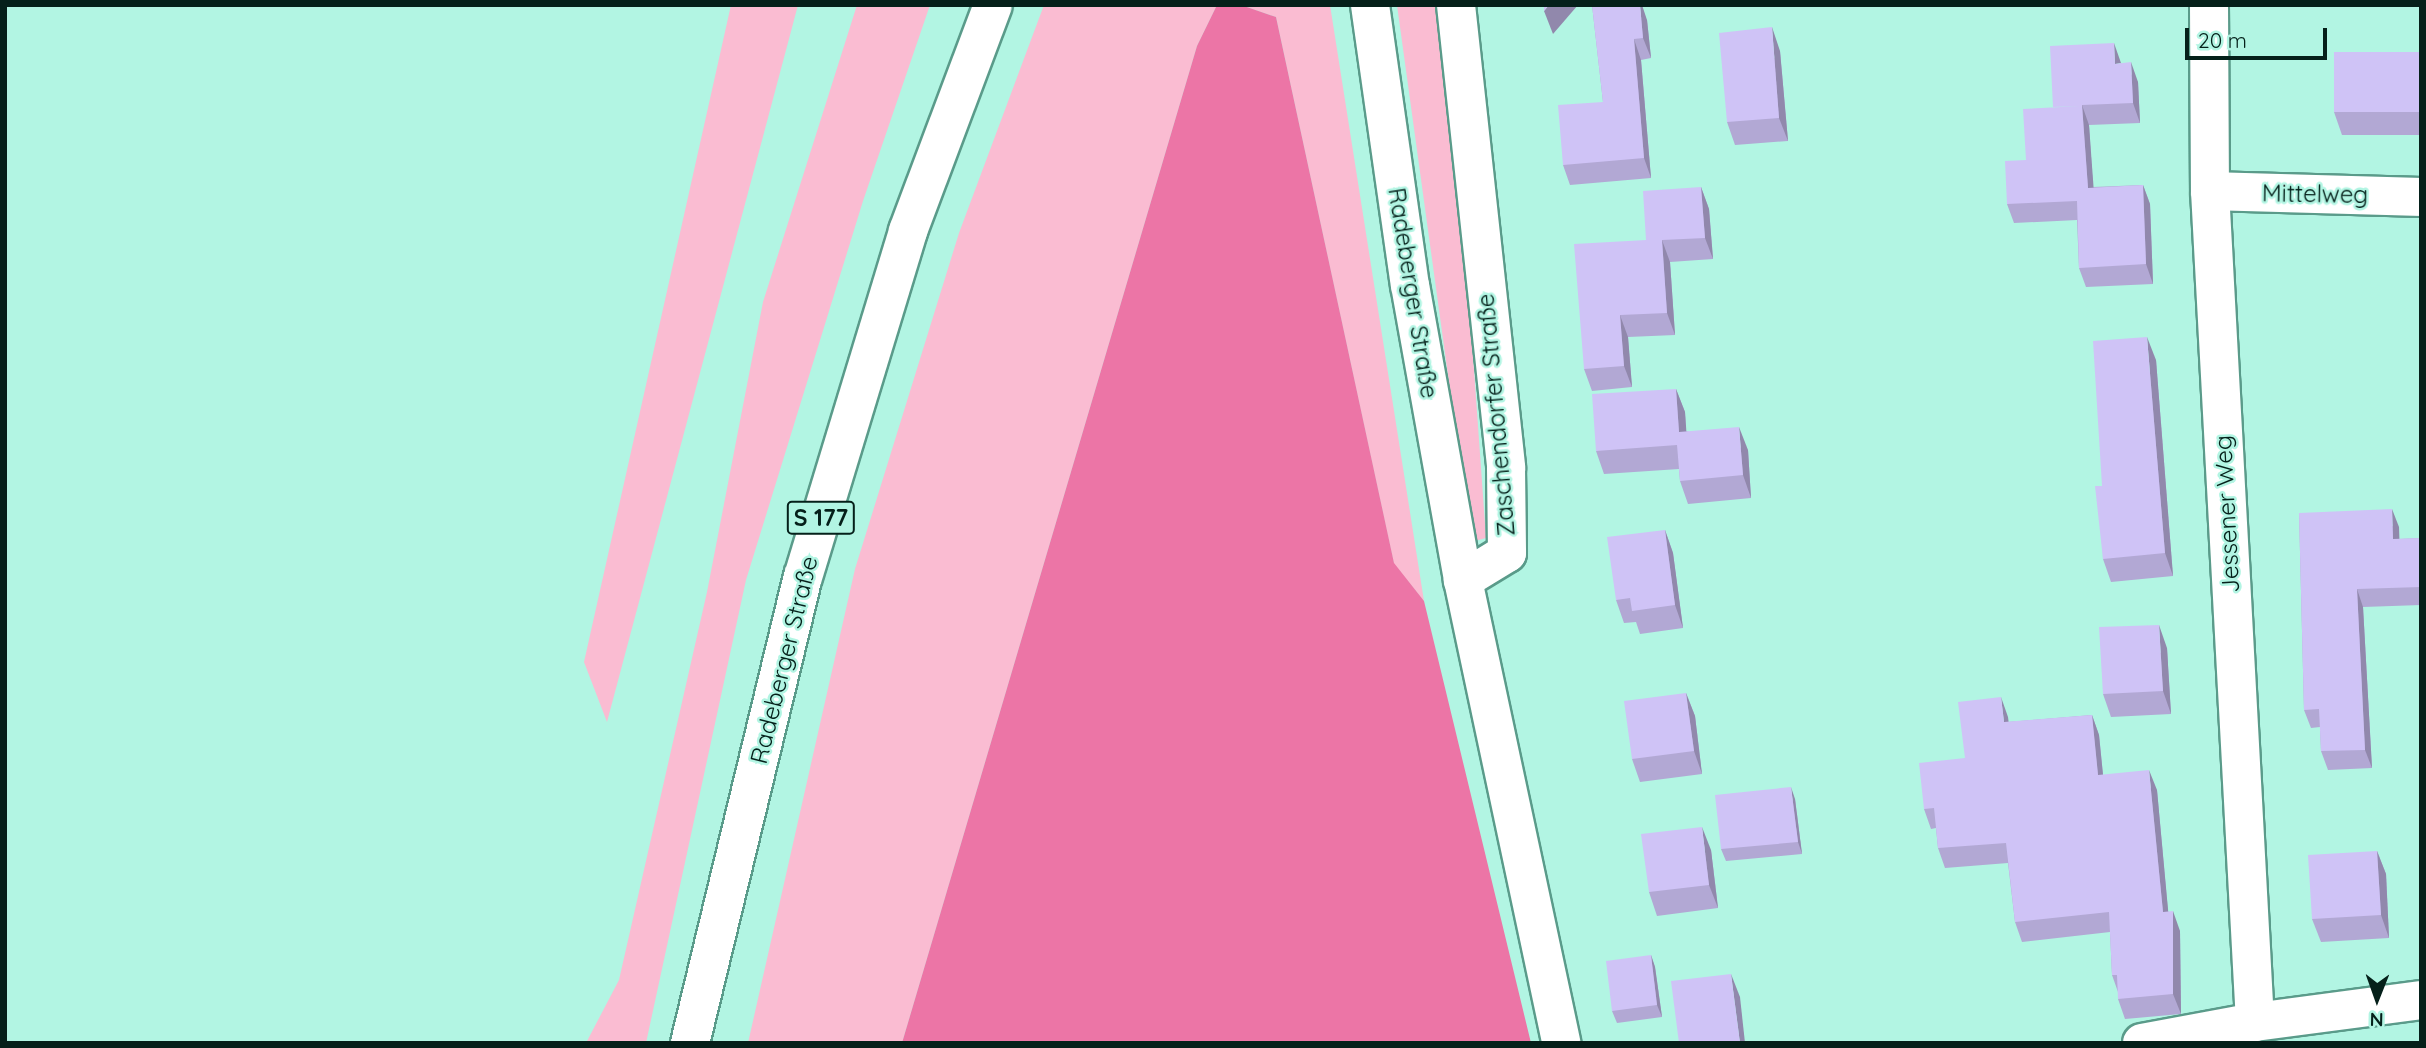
<!DOCTYPE html>
<html>
<head>
<meta charset="utf-8">
<style>
	body { margin:0 }
	#map { position:relative; width:2426px; height:1048px; overflow:hidden; background:#b2f5e3; font-family:Quicksand,sans-serif }
	div>[style] { position:absolute }
	.green>* { inset:0; background:#fabcd2 }
	.forest>* { inset:0; background:#ec75a6 }
	.roads { filter:drop-shadow(2px 0 #5a9b8a) drop-shadow(-2px 0 #5a9b8a) drop-shadow(0 2px #5a9b8a) drop-shadow(0 -2px #5a9b8a) }
	.minor>* { height:38px; margin:-19px; padding:0 19px; transform-origin:19px; border-radius:19px; background:#fff }
	.trunk>* { height:38px; margin:-19px; padding:0 19px; transform-origin:19px; border-radius:19px; background:#fff }
	.wall>* { inset:0; background:#b2a8d4 }
	.shaded-wall>* { inset:0; background:#9188ac }
	.building>* { inset:0; background:#cfc3f6 }
	span { translate:-50% -50%; white-space:nowrap; text-align:center; line-height:1.15; -webkit-text-stroke:5px #b2f5e3; paint-order:stroke }
	.shield-label span { padding:2px 5px; background:#b2f5e3; border:2px solid; border-radius:5px; -webkit-text-stroke-width:0 }
	.shield-label { font-size:23px; color:#05201a; font-weight:700 }
	.street-label { font-size:24px; color:#05201a }
	.frame { position:absolute; inset:0; border:7px solid #05201a; pointer-events:none }
	.north { position:absolute; left:2342px; top:964px; width:70px; height:70px; -webkit-text-stroke:5px #b2f5e3; paint-order:stroke; rotate:181deg; font-size:19px; font-weight:700; line-height:28px; text-align:center; color:#05201a }
	.north::after { content:''; display:block; margin:auto; width:24px; height:32px; background:#05201a; clip-path:polygon(50% 0,100% 100%,50% 72%,0 100%) }
	.scale { position:absolute; left:2185px; top:28px; width:142px; height:32px; box-sizing:border-box; border:4px solid #05201a; border-top:0; padding-left:9px; font-size:21px; line-height:24px; white-space:nowrap; color:#05201a; -webkit-text-stroke:5px #b2f5e3; paint-order:stroke }
</style>
</head>
<body>
<div id="map">
	<div class="green">
		<div style="clip-path:polygon(731px 5px,798px 5px,607px 722px,584px 662px)"></div>
		<div style="clip-path:polygon(857px 5px,930px 5px,863px 201px,746px 580px,646px 1043px,586px 1043px,619px 980px,707px 592px,763px 302px)"></div>
		<div style="clip-path:polygon(1044px 5px,1217px 5px,1197px 46px,902px 1043px,748px 1043px,855px 569px,959px 233px)"></div>
		<div style="clip-path:polygon(1241px 5px,1330px 5px,1424px 601px,1394px 564px,1276px 17px)"></div>
		<div style="clip-path:polygon(1397px 5px,1448px 5px,1486px 538px,1471px 542px)"></div>
	</div>
	<div class="forest">
		<div style="clip-path:polygon(1217px 5px,1241px 5px,1276px 17px,1394px 563px,1424px 601px,1531px 1043px,902px 1043px,1197px 46px)"></div>
	</div>
	<div class="roads">
		<div class="minor">
			<div style="left:1370px;top:5px;width:283px;rotate:81.9deg"></div>
			<div style="left:1410px;top:285px;width:300px;rotate:79.8deg"></div>
			<div style="left:1463px;top:580px;width:473px;rotate:78deg"></div>
			<div style="left:1456px;top:5px;width:466px;rotate:83.8deg"></div>
			<div style="left:1506px;top:468px;width:85px;rotate:89.3deg"></div>
			<div style="left:1507px;top:553px;width:52px;rotate:148.5deg"></div>
			<div style="left:2209px;top:5px;width:186px;rotate:89.7deg"></div>
			<div style="left:2210px;top:191px;width:832px;rotate:86.9deg"></div>
			<div style="left:2210px;top:191px;width:211px;rotate:1.6deg"></div>
			<div style="left:2142px;top:1043px;width:115px;rotate:-10.5deg"></div>
			<div style="left:2255px;top:1022px;width:167px;rotate:-7.5deg"></div>
		</div>
		<div class="trunk">
			<div style="left:690px;top:1043px;width:480px;rotate:-76.4deg"></div>
			<div style="left:803px;top:577px;width:362px;rotate:-73.1deg"></div>
			<div style="left:908px;top:231px;width:241px;rotate:-69.4deg"></div>
		</div>
	</div>
	<div class="wall">
		<div style="clip-path:polygon(1592px 5px,1647px 20px,1651px 58px,1641px 60px,1651px 178px,1570px 185px,1563px 165px,1603px 102px)"></div>
		<div style="clip-path:polygon(1780px 51px,1788px 141px,1735px 145px,1727px 122px)"></div>
		<div style="clip-path:polygon(2421px 52px,2421px 135px,2342px 135px,2334px 112px)"></div>
		<div style="clip-path:polygon(2121px 63px,2138px 82px,2140px 123px,2089px 125px,2093px 187px,2143px 185px,2150px 204px,2153px 284px,2086px 287px,2079px 268px,2077px 220px,2014px 223px,2007px 204px,2026px 160px)"></div>
		<div style="clip-path:polygon(1701px 187px,1709px 209px,1713px 259px,1670px 262px,1675px 335px,1628px 337px,1632px 387px,1592px 391px,1584px 369px,1646px 240px)"></div>
		<div style="clip-path:polygon(2156px 360px,2173px 576px,2111px 582px,2103px 559px,2102px 486px)"></div>
		<div style="clip-path:polygon(1676px 389px,1685px 412px,1686px 431px,1748px 450px,1751px 498px,1688px 504px,1680px 481px,1679px 469px,1604px 474px,1596px 451px)"></div>
		<div style="clip-path:polygon(2299px 513px,2399px 527px,2399px 539px,2421px 538px,2421px 605px,2363px 607px,2372px 768px,2328px 770px,2321px 751px,2320px 727px,2311px 728px,2304px 710px)"></div>
		<div style="clip-path:polygon(1665px 530px,1673px 553px,1683px 628px,1640px 634px,1636px 622px,1624px 623px,1616px 600px)"></div>
		<div style="clip-path:polygon(2167px 648px,2171px 714px,2111px 717px,2103px 694px)"></div>
		<div style="clip-path:polygon(1686px 693px,1695px 716px,1702px 774px,1640px 782px,1632px 759px)"></div>
		<div style="clip-path:polygon(2092px 715px,2099px 735px,2103px 775px,2157px 790px,2168px 911px,2180px 931px,2181px 1014px,2125px 1019px,2118px 999px,2118px 992px,2112px 975px,2110px 932px,2022px 942px,2015px 922px,2008px 863px,1945px 868px,1938px 848px,1936px 828px,1931px 829px,1924px 809px,1965px 758px,2008px 717px,2008px 722px)"></div>
		<div style="clip-path:polygon(1795px 799px,1802px 854px,1726px 861px,1721px 849px)"></div>
		<div style="clip-path:polygon(1711px 850px,1718px 908px,1657px 916px,1649px 892px)"></div>
		<div style="clip-path:polygon(2377px 851px,2386px 874px,2389px 938px,2321px 942px,2312px 919px)"></div>
		<div style="clip-path:polygon(1651px 955px,1655px 967px,1662px 1017px,1617px 1023px,1612px 1011px)"></div>
	</div>
	<div class="shaded-wall">
		<div style="clip-path:polygon(1549px 5px,1578px 5px,1553px 34px,1544px 11px)"></div>
		<div style="clip-path:polygon(1640px 5px,1642px 5px,1647px 20px,1651px 58px,1643px 38px)"></div>
		<div style="clip-path:polygon(1772px 27px,1780px 51px,1788px 141px,1779px 118px)"></div>
		<div style="clip-path:polygon(1634px 39px,1641px 60px,1651px 178px,1644px 158px)"></div>
		<div style="clip-path:polygon(2114px 43px,2121px 63px,2115px 64px)"></div>
		<div style="clip-path:polygon(2131px 62px,2138px 82px,2140px 123px,2133px 103px)"></div>
		<div style="clip-path:polygon(2082px 105px,2089px 125px,2095px 207px,2088px 188px)"></div>
		<div style="clip-path:polygon(2143px 185px,2150px 204px,2153px 284px,2146px 264px)"></div>
		<div style="clip-path:polygon(1701px 187px,1709px 209px,1713px 259px,1705px 238px)"></div>
		<div style="clip-path:polygon(1662px 240px,1670px 262px,1675px 335px,1667px 313px)"></div>
		<div style="clip-path:polygon(1620px 315px,1628px 337px,1632px 387px,1624px 366px)"></div>
		<div style="clip-path:polygon(2147px 337px,2156px 360px,2173px 576px,2165px 553px)"></div>
		<div style="clip-path:polygon(1676px 389px,1685px 412px,1688px 455px,1679px 432px)"></div>
		<div style="clip-path:polygon(1739px 427px,1748px 450px,1751px 498px,1743px 475px)"></div>
		<div style="clip-path:polygon(2392px 509px,2399px 527px,2400px 557px,2393px 539px)"></div>
		<div style="clip-path:polygon(1665px 530px,1673px 553px,1683px 628px,1675px 605px)"></div>
		<div style="clip-path:polygon(2357px 589px,2363px 607px,2372px 768px,2365px 750px)"></div>
		<div style="clip-path:polygon(2159px 625px,2167px 648px,2171px 714px,2163px 691px)"></div>
		<div style="clip-path:polygon(1686px 693px,1695px 716px,1702px 774px,1694px 751px)"></div>
		<div style="clip-path:polygon(2001px 697px,2008px 717px,2011px 742px,2004px 722px)"></div>
		<div style="clip-path:polygon(2092px 715px,2099px 735px,2105px 795px,2098px 775px)"></div>
		<div style="clip-path:polygon(2149px 770px,2157px 790px,2170px 931px,2163px 912px)"></div>
		<div style="clip-path:polygon(1791px 787px,1795px 799px,1802px 854px,1798px 842px)"></div>
		<div style="clip-path:polygon(1702px 827px,1711px 850px,1718px 908px,1709px 885px)"></div>
		<div style="clip-path:polygon(2377px 851px,2386px 874px,2389px 938px,2381px 915px)"></div>
		<div style="clip-path:polygon(2173px 911px,2180px 931px,2181px 1014px,2173px 994px)"></div>
		<div style="clip-path:polygon(1651px 955px,1655px 967px,1662px 1017px,1657px 1005px)"></div>
		<div style="clip-path:polygon(1731px 974px,1740px 997px,1745px 1043px,1740px 1043px)"></div>
	</div>
	<div class="building">
		<div style="clip-path:polygon(1544px 5px,1549px 5px,1544px 11px)"></div>
		<div style="clip-path:polygon(1592px 5px,1640px 5px,1643px 38px,1634px 39px,1644px 158px,1563px 165px,1558px 105px,1603px 102px)"></div>
		<div style="clip-path:polygon(1772px 27px,1779px 118px,1727px 122px,1719px 33px)"></div>
		<div style="clip-path:polygon(2114px 43px,2115px 64px,2131px 62px,2133px 103px,2082px 105px,2088px 188px,2143px 185px,2146px 264px,2079px 268px,2077px 201px,2007px 204px,2005px 161px,2026px 160px,2023px 109px,2080px 106px,2053px 107px,2050px 46px)"></div>
		<div style="clip-path:polygon(2334px 52px,2421px 52px,2421px 112px,2334px 112px)"></div>
		<div style="clip-path:polygon(1701px 187px,1705px 238px,1662px 240px,1667px 313px,1620px 315px,1624px 366px,1584px 369px,1574px 244px,1646px 240px,1643px 191px)"></div>
		<div style="clip-path:polygon(2147px 337px,2165px 553px,2103px 559px,2095px 486px,2102px 486px,2093px 341px)"></div>
		<div style="clip-path:polygon(1676px 389px,1679px 432px,1739px 427px,1743px 475px,1680px 481px,1677px 445px,1596px 451px,1592px 394px)"></div>
		<div style="clip-path:polygon(2392px 509px,2393px 539px,2421px 538px,2421px 587px,2357px 589px,2365px 750px,2321px 751px,2319px 709px,2304px 710px,2299px 513px)"></div>
		<div style="clip-path:polygon(1665px 530px,1675px 605px,1632px 611px,1630px 598px,1616px 600px,1607px 537px)"></div>
		<div style="clip-path:polygon(2159px 625px,2163px 691px,2103px 694px,2099px 627px)"></div>
		<div style="clip-path:polygon(1686px 693px,1694px 751px,1632px 759px,1624px 701px)"></div>
		<div style="clip-path:polygon(2001px 697px,2004px 722px,2092px 715px,2098px 775px,2149px 770px,2163px 912px,2173px 911px,2173px 994px,2118px 999px,2117px 975px,2112px 975px,2109px 912px,2015px 922px,2006px 843px,1938px 848px,1934px 808px,1924px 809px,1919px 763px,1965px 758px,1958px 702px)"></div>
		<div style="clip-path:polygon(1791px 787px,1798px 842px,1721px 849px,1715px 795px)"></div>
		<div style="clip-path:polygon(1702px 827px,1709px 885px,1649px 892px,1641px 834px)"></div>
		<div style="clip-path:polygon(2377px 851px,2381px 915px,2312px 919px,2308px 855px)"></div>
		<div style="clip-path:polygon(1651px 955px,1657px 1005px,1612px 1011px,1606px 961px)"></div>
		<div style="clip-path:polygon(1731px 974px,1740px 1043px,1679px 1043px,1671px 981px)"></div>
	</div>
	<div class="shield-label">
		<span style="left:821px;top:518px">S 177</span>
	</div>
	<div class="street-label">
		<span style="left:2315px;top:194px;rotate:1deg">Mittelweg</span>
		<span style="left:1413px;top:293px;rotate:81deg">Radeberger Straße</span>
		<span style="left:1496px;top:415px;rotate:-95deg">Zaschendorfer Straße</span>
		<span style="left:2227px;top:514px;rotate:-93deg">Jessener Weg</span>
		<span style="left:784px;top:660px;rotate:-76deg">Radeberger Straße</span>
	</div>
	<div class="frame"></div>
	<div class="north">N</div>
	<div class="scale">20 m</div>
</div>
</body>
</html>
